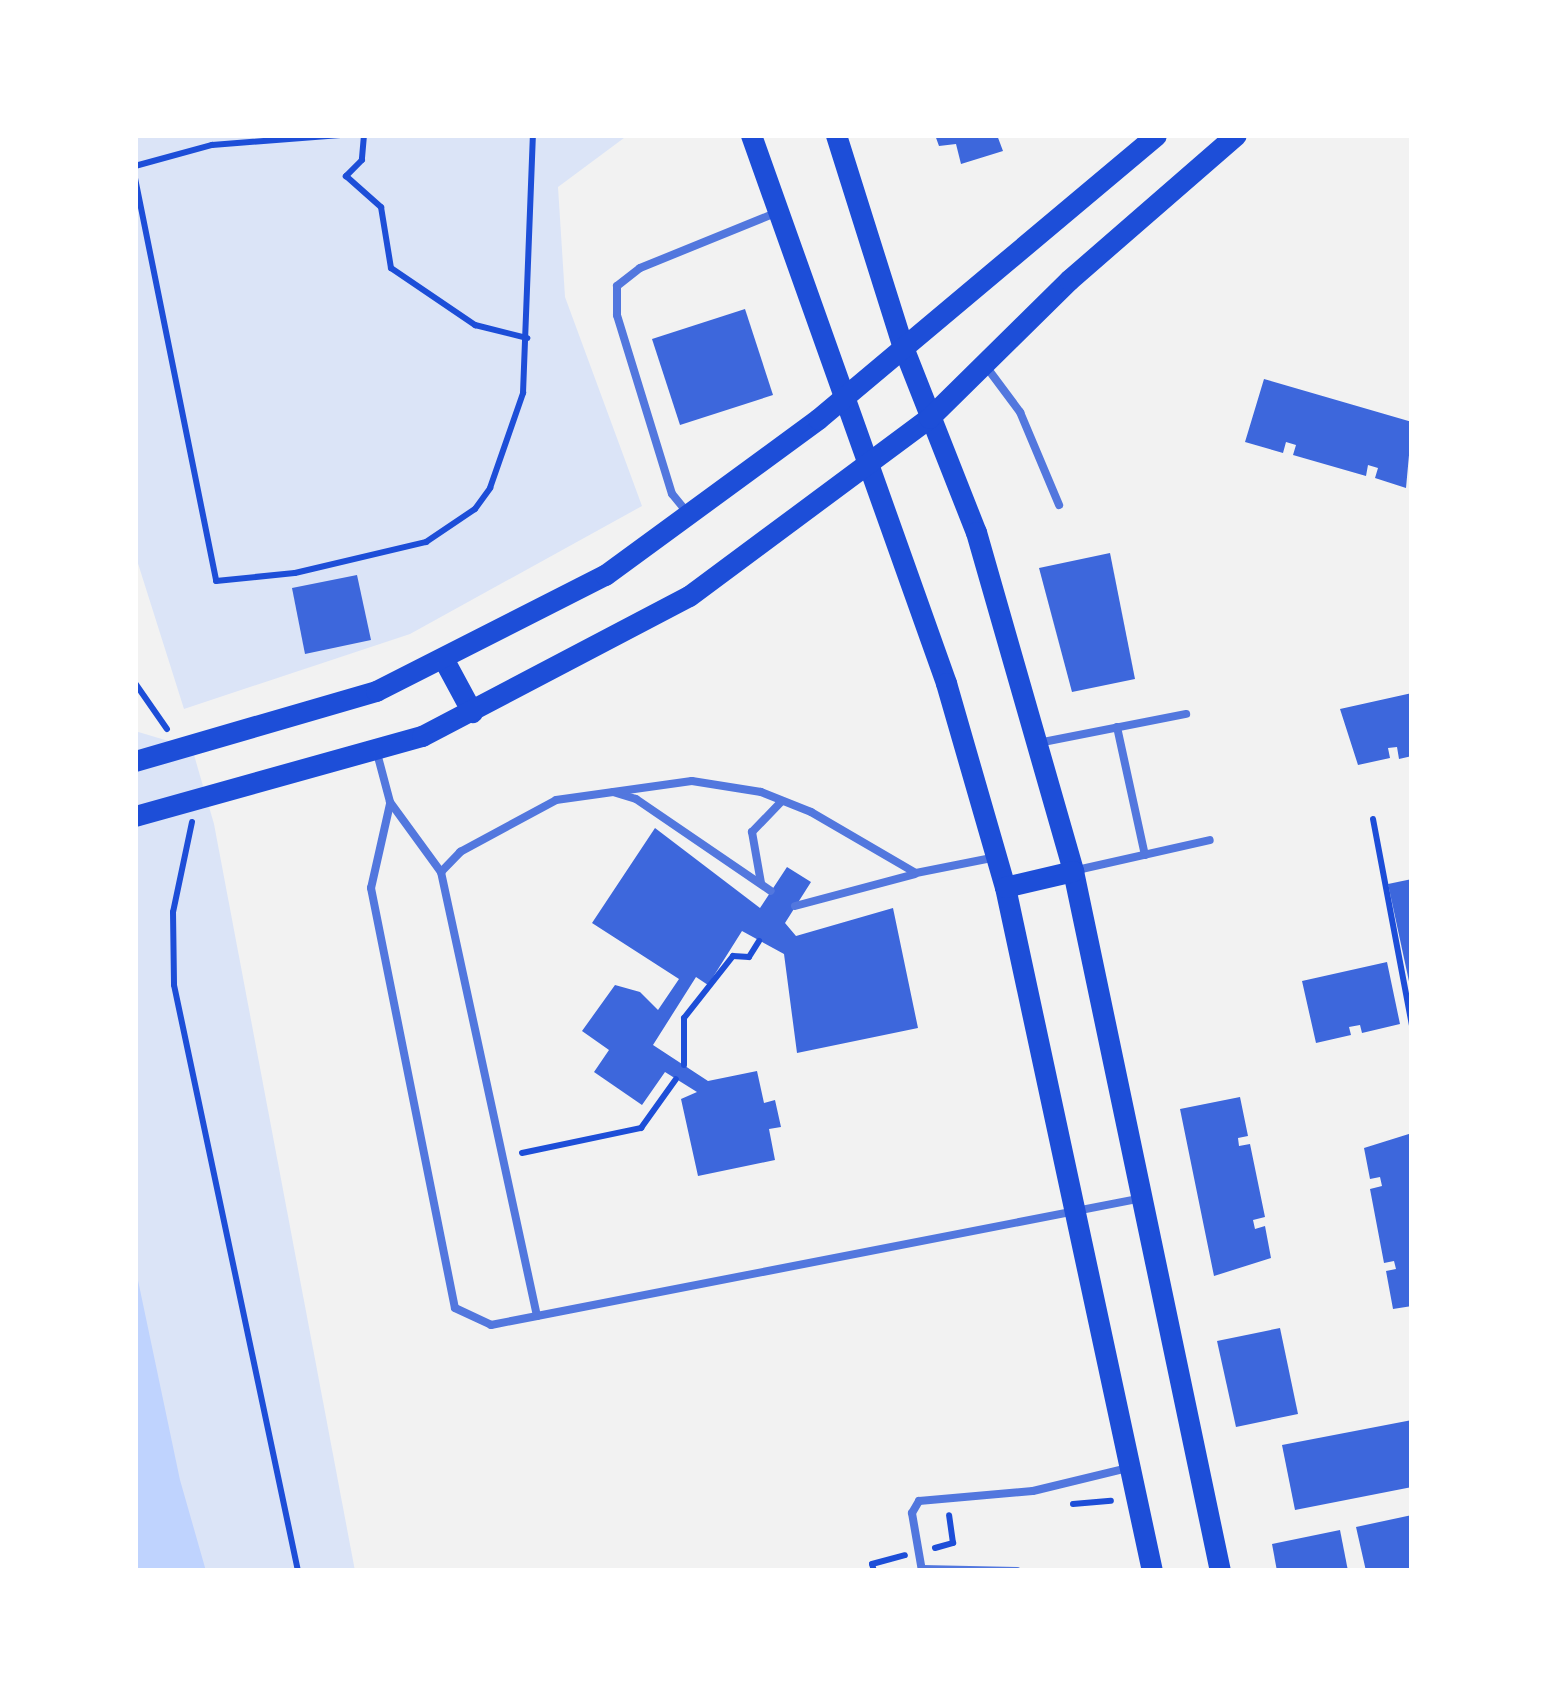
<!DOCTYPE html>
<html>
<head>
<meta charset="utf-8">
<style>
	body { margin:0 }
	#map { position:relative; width:1547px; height:1706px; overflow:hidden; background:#f2f2f2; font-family:"PT Sans",sans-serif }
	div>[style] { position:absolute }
	.green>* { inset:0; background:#dbe4f7 }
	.water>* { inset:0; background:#bfd3fe }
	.building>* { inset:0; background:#3d67dc }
	.path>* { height:6px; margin:-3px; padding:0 3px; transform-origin:3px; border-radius:3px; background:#1d4ed8 }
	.service>* { height:8px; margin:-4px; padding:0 4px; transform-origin:4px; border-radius:4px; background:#5277de }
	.secondary>* { height:21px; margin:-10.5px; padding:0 10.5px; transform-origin:10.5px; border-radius:10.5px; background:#1d4ed8 }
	span { translate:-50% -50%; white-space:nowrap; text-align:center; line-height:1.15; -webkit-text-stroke:12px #fff; paint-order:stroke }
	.frame { position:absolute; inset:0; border:138px solid #fff; pointer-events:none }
</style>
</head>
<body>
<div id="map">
	<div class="green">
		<div style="clip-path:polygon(135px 135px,628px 135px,558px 187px,565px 297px,642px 506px,410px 634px,184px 709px,135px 554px)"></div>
		<div style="clip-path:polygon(135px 731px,192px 748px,214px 824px,355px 1571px,135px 1571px)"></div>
	</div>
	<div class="water">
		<div style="clip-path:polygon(135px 1266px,180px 1480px,206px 1571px,135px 1571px)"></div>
	</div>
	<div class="building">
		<div style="clip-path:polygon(935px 135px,997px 135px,1003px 151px,961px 164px,956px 144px,939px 146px)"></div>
		<div style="clip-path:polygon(745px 309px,773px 395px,680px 425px,652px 339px)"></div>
		<div style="clip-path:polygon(1264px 379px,1412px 422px,1406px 488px,1375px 478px,1378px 468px,1368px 465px,1366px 476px,1293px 455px,1296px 445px,1286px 442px,1283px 453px,1245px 442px)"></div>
		<div style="clip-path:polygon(1110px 553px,1135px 679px,1072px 692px,1039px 568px)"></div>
		<div style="clip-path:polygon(357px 575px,371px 640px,305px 654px,292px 588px)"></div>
		<div style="clip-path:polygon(1412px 693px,1412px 756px,1399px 759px,1397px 747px,1388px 748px,1390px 758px,1358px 765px,1340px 709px)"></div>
		<div style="clip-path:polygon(655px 828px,760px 908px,787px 867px,811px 882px,785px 923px,796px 936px,893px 908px,918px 1028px,797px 1053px,784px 954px,742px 931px,708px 985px,696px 977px,653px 1045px,708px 1081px,757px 1071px,764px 1103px,775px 1100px,781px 1127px,769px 1129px,775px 1160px,698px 1176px,681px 1099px,697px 1092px,665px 1072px,642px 1105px,594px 1072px,609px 1050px,582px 1031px,615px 985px,640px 992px,658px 1010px,679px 979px,592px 923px)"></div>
		<div style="clip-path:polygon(1412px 879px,1412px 986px,1410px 986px,1388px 884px)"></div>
		<div style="clip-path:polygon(1387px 962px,1400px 1024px,1362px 1033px,1360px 1025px,1349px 1027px,1351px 1035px,1316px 1043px,1302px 981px)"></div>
		<div style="clip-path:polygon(1240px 1097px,1248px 1136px,1238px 1138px,1239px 1146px,1250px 1144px,1265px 1217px,1253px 1220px,1255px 1229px,1265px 1226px,1271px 1258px,1214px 1276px,1180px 1109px)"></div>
		<div style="clip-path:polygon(1412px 1133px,1412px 1306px,1393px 1309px,1386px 1271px,1396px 1269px,1394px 1261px,1384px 1263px,1370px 1189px,1382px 1186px,1380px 1177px,1370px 1179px,1364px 1148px)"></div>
		<div style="clip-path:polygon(1280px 1328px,1298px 1414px,1236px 1427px,1217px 1341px)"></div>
		<div style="clip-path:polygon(1412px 1420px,1412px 1487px,1295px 1510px,1282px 1445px)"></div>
		<div style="clip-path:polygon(1412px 1515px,1412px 1571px,1366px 1571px,1356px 1527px)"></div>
		<div style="clip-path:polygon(1340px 1530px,1348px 1571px,1277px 1571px,1272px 1544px)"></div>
	</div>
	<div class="path">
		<div style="left:364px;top:135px;width:25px;rotate:95deg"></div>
		<div style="left:362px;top:160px;width:23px;rotate:135deg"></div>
		<div style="left:346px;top:176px;width:47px;rotate:41.5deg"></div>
		<div style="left:381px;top:207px;width:62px;rotate:80.7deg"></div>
		<div style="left:391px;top:268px;width:102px;rotate:34.2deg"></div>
		<div style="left:475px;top:325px;width:54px;rotate:14deg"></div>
		<div style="left:135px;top:166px;width:80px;rotate:-15.3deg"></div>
		<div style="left:212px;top:145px;width:129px;rotate:-4.4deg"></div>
		<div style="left:135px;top:178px;width:411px;rotate:78.6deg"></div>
		<div style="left:216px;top:581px;width:79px;rotate:-5.8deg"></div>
		<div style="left:295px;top:573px;width:135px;rotate:-13.3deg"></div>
		<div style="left:426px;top:542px;width:59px;rotate:-34deg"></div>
		<div style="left:475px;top:509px;width:26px;rotate:-54deg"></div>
		<div style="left:490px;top:488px;width:101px;rotate:-70.8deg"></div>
		<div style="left:523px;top:393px;width:258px;rotate:-87.8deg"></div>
		<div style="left:135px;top:683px;width:56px;rotate:55.2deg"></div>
		<div style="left:1373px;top:819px;width:211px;rotate:79.3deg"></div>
		<div style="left:192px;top:822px;width:92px;rotate:101.9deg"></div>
		<div style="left:173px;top:912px;width:73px;rotate:89.2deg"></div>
		<div style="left:174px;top:985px;width:599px;rotate:78.05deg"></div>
		<div style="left:684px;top:1065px;width:47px;rotate:-90deg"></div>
		<div style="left:684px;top:1018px;width:79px;rotate:-51.7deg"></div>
		<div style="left:733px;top:956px;width:16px;rotate:4deg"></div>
		<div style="left:749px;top:957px;width:19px;rotate:-58deg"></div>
		<div style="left:522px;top:1153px;width:122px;rotate:-11.9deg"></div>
		<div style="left:641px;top:1128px;width:60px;rotate:-54.5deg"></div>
		<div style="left:1073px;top:1504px;width:38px;rotate:-5deg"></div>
		<div style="left:935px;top:1548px;width:19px;rotate:-16deg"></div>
		<div style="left:953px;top:1543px;width:28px;rotate:-98deg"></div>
		<div style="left:874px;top:1571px;width:7px;rotate:-106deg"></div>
		<div style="left:872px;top:1564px;width:34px;rotate:-15deg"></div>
	</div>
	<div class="service">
		<div style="left:985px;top:365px;width:59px;rotate:53.3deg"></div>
		<div style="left:1020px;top:412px;width:101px;rotate:67.2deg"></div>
		<div style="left:686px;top:511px;width:22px;rotate:-129deg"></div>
		<div style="left:672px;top:494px;width:187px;rotate:-107.1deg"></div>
		<div style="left:617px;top:315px;width:29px;rotate:-90deg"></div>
		<div style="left:617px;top:286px;width:29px;rotate:-38deg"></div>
		<div style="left:640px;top:268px;width:144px;rotate:-22.1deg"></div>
		<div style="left:1117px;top:727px;width:131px;rotate:77.7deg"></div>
		<div style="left:1038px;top:743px;width:151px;rotate:-11.1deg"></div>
		<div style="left:377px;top:753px;width:51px;rotate:75.1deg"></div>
		<div style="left:390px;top:802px;width:87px;rotate:53.9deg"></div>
		<div style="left:441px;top:872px;width:454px;rotate:77.8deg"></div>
		<div style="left:537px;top:1316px;width:611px;rotate:-11.03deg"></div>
		<div style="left:613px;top:792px;width:24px;rotate:17deg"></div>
		<div style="left:636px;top:799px;width:163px;rotate:34.3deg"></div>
		<div style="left:390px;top:804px;width:86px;rotate:102.7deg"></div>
		<div style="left:371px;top:888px;width:428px;rotate:78.7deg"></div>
		<div style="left:455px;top:1308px;width:40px;rotate:25deg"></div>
		<div style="left:491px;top:1325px;width:47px;rotate:-11.1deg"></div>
		<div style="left:1077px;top:870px;width:136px;rotate:-12.7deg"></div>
		<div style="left:441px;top:872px;width:28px;rotate:-46deg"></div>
		<div style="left:460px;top:852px;width:109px;rotate:-28.4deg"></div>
		<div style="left:556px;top:800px;width:137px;rotate:-8deg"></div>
		<div style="left:692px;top:781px;width:70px;rotate:9.1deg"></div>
		<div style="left:761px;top:792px;width:54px;rotate:21.8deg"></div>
		<div style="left:811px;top:812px;width:121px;rotate:30.2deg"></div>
		<div style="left:916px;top:873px;width:77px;rotate:-11.2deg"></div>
		<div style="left:761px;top:883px;width:52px;rotate:-100deg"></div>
		<div style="left:752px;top:832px;width:42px;rotate:-46deg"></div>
		<div style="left:795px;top:906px;width:124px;rotate:-14.9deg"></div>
		<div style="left:922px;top:1569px;width:95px;rotate:1.2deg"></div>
		<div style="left:922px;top:1571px;width:59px;rotate:-99.8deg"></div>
		<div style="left:912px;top:1513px;width:14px;rotate:-60deg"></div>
		<div style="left:919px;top:1501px;width:114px;rotate:-5deg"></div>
		<div style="left:1033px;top:1491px;width:98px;rotate:-13.6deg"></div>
	</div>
	<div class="secondary">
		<div style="left:751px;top:135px;width:582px;rotate:70.41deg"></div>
		<div style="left:946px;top:683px;width:212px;rotate:73.9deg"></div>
		<div style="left:1005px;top:887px;width:700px;rotate:77.87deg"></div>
		<div style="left:836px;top:135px;width:222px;rotate:72.5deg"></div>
		<div style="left:903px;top:347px;width:199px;rotate:68.5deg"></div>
		<div style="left:976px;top:532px;width:353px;rotate:74deg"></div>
		<div style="left:1073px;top:871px;width:715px;rotate:78.14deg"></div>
		<div style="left:445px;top:662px;width:57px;rotate:61.6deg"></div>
		<div style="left:135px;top:761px;width:251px;rotate:-16.2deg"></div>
		<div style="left:376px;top:691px;width:257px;rotate:-26.9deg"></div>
		<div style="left:605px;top:575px;width:264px;rotate:-36.2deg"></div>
		<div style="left:818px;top:419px;width:441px;rotate:-40deg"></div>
		<div style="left:135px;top:816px;width:298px;rotate:-15.6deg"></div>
		<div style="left:422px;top:736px;width:301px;rotate:-27.7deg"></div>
		<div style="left:689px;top:596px;width:299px;rotate:-36.6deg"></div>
		<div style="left:929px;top:418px;width:197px;rotate:-44.6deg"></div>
		<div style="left:1069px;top:280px;width:221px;rotate:-41deg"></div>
		<div style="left:1005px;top:887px;width:70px;rotate:-13.2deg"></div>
	</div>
	<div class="frame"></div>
</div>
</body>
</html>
